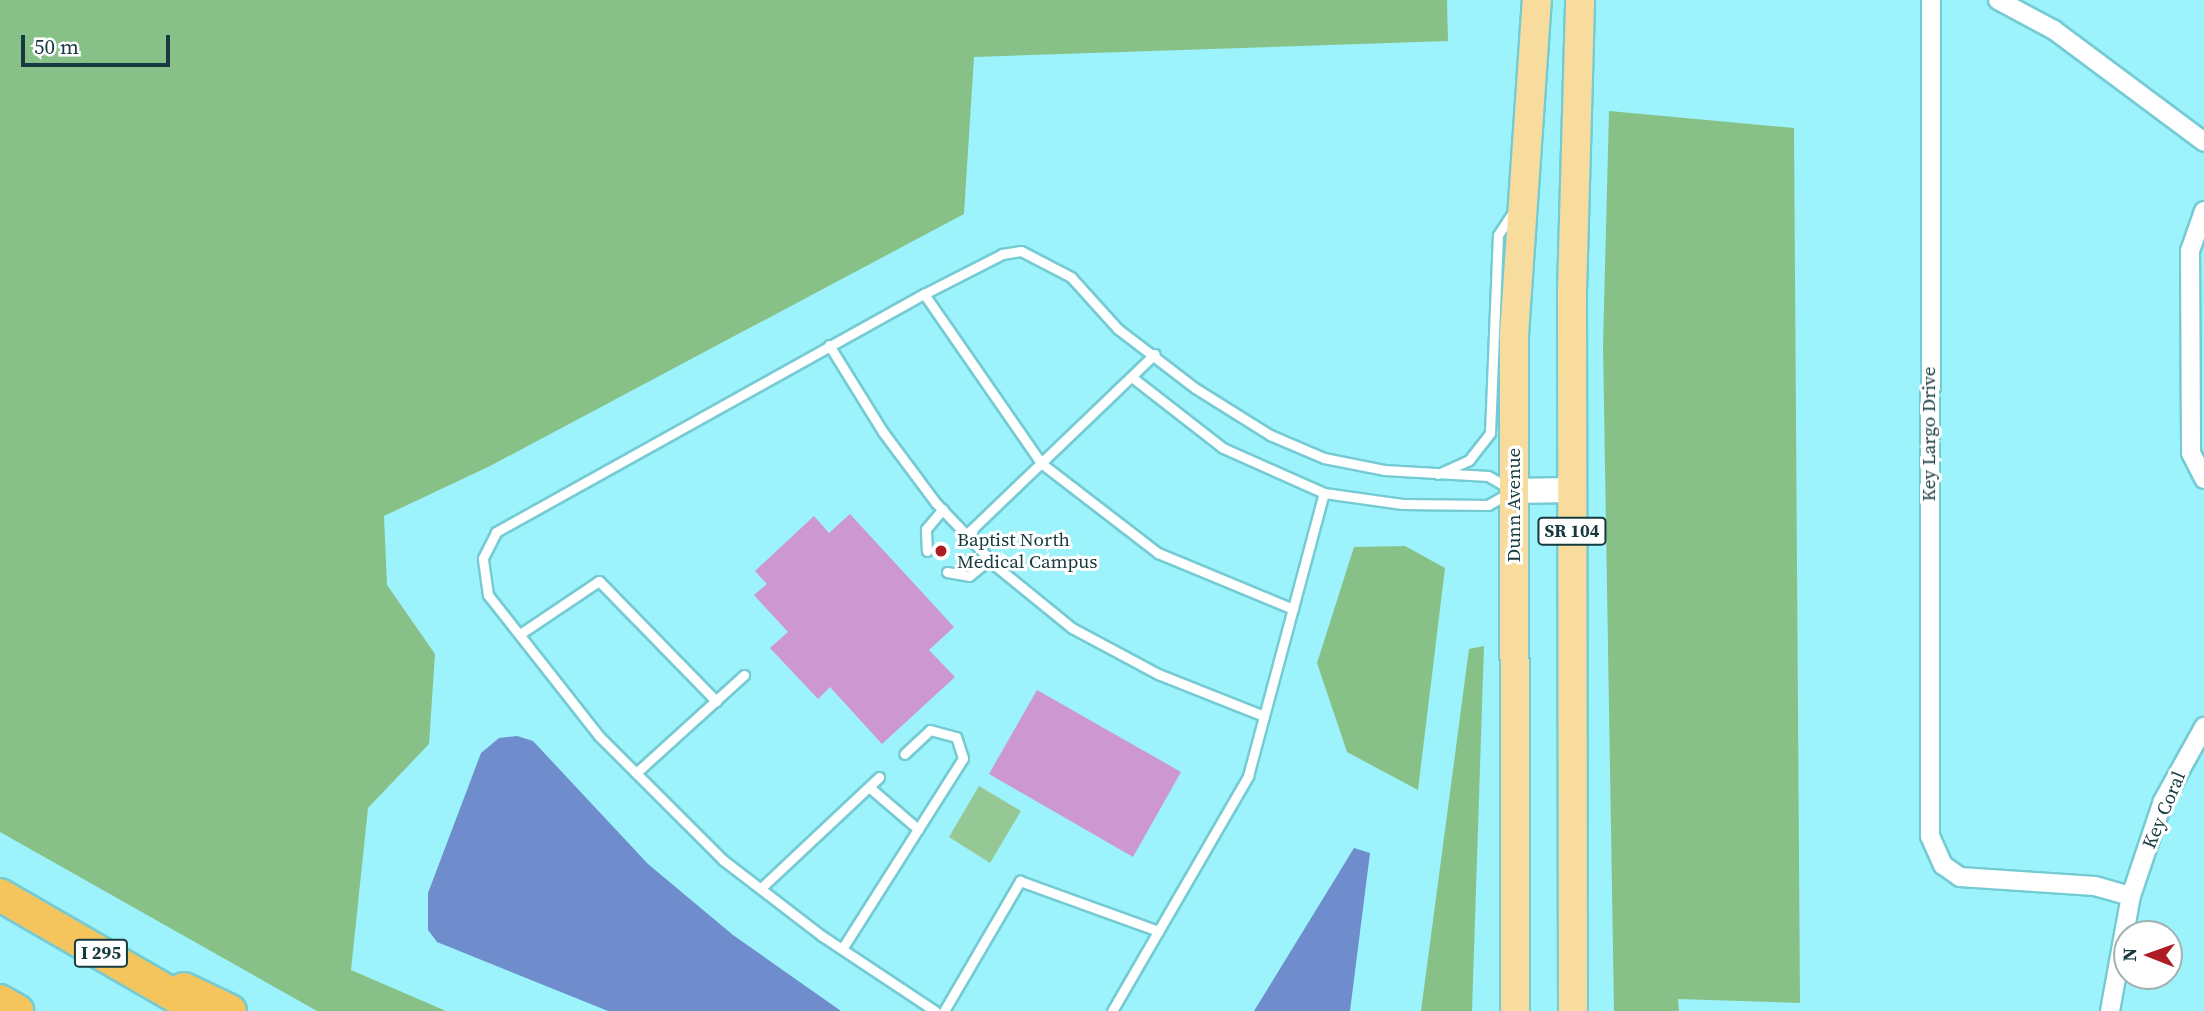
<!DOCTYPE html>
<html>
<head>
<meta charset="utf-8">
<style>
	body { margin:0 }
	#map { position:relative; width:2204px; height:1011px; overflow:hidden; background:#9cf3fc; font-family:"Source Serif 4",serif }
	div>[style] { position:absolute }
	.green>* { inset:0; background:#96c895 }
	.forest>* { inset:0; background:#88c187 }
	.water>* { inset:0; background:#6f8dcc }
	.building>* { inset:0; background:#cd97d1 }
	.roads { filter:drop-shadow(2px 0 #75cbd4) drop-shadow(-2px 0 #75cbd4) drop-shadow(0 2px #75cbd4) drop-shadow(0 -2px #75cbd4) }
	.service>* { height:9px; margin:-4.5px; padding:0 4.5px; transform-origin:4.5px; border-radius:4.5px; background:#fff }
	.minor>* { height:18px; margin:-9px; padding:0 9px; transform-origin:9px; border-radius:9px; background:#fff }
	.secondary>* { height:24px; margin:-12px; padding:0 12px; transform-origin:12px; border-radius:12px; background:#fff }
	.primary>* { height:28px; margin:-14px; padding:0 14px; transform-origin:14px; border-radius:14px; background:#f8dc9e }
	.motorway>* { height:32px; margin:-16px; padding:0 16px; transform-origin:16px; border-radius:16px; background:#f4c45d }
	.dots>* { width:19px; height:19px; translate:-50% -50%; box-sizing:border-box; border:4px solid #fff; border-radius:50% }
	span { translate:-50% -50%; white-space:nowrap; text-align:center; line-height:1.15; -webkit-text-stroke:6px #fff; paint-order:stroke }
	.shield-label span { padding:2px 5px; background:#fff; border:2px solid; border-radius:5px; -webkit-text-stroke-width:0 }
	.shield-label { font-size:18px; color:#163a3e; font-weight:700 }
	.street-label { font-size:19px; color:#163a3e }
	.poi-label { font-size:19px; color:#163a3e }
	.left { translate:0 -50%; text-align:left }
	.north { position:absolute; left:2113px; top:920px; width:70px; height:70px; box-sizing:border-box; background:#fff; border:2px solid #a2b0b2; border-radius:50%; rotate:271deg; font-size:19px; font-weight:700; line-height:28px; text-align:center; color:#163a3e }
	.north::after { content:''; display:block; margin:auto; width:24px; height:32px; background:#ae1c26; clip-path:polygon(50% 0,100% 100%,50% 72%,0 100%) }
	.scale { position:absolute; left:21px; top:35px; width:149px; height:32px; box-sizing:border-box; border:4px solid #163a3e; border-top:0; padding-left:9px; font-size:21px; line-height:24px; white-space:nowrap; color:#163a3e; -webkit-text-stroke:5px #fff; paint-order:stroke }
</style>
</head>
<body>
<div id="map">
	<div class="green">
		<div style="clip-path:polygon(979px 786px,1021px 811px,990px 863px,949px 837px)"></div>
	</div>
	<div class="forest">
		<div style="clip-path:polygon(0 0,1447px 0,1448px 41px,974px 57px,964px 214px,490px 466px,384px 516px,387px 585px,435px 654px,429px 744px,368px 808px,351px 970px,446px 1011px,317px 1011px,0 832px)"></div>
		<div style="clip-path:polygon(1609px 111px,1794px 128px,1800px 1003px,1678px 999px,1679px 1011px,1614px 1011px,1603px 345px)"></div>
		<div style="clip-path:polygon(1405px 546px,1445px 568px,1418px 790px,1347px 752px,1317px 663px,1354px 547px)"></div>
		<div style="clip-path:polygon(1484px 646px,1472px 1011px,1421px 1011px,1469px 649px)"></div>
	</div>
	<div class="water">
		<div style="clip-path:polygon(517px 736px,533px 741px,648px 864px,733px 935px,841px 1011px,608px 1011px,437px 942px,428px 930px,428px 893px,481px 753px,499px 738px)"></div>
		<div style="clip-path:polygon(1354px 848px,1370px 853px,1350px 1011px,1254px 1011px)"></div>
	</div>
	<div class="building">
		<div style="clip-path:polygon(850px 514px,954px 627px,929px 650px,955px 677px,882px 744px,830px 687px,818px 699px,770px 648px,788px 632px,754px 595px,767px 584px,755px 571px,814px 516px,829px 533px)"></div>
		<div style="clip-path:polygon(1037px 690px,1181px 772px,1133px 857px,989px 774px)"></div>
	</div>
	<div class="roads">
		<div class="service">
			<div style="left:924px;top:294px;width:206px;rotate:55.3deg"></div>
			<div style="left:1041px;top:463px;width:148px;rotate:37.6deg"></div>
			<div style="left:1158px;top:553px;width:146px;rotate:22.5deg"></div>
			<div style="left:829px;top:345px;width:102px;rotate:58.2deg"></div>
			<div style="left:883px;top:432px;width:89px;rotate:53.3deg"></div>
			<div style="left:936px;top:503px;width:88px;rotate:46.4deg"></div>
			<div style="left:997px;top:567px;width:97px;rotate:39.1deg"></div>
			<div style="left:1072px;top:628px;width:98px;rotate:28.1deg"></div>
			<div style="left:1158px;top:674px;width:114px;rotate:21.6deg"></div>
			<div style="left:1133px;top:378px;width:114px;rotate:37.9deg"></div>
			<div style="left:1223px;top:448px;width:111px;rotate:24deg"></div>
			<div style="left:1324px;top:493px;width:79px;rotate:8deg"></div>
			<div style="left:1402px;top:504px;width:86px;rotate:0.7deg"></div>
			<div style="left:1488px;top:505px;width:24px;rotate:-30deg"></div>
			<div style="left:1438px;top:474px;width:34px;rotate:-24deg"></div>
			<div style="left:1469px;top:460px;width:34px;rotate:-52deg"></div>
			<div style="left:1490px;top:433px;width:198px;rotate:-87.7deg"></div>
			<div style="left:1498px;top:235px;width:30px;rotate:-57deg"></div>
			<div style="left:967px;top:534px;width:260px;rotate:-43.8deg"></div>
			<div style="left:927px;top:551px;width:22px;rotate:-93deg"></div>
			<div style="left:926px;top:529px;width:26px;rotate:-50deg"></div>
			<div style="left:947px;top:572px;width:22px;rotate:10deg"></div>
			<div style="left:969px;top:576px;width:27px;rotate:-39deg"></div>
			<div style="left:520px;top:634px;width:95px;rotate:-33.9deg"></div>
			<div style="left:599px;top:581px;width:168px;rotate:45.7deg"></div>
			<div style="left:636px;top:773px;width:146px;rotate:-42.2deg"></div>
			<div style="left:869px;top:787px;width:65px;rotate:40.6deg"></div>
			<div style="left:761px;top:888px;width:162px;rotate:-43.2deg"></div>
			<div style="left:842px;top:949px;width:226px;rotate:-57.6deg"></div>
			<div style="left:963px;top:758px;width:22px;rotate:-108deg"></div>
			<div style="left:956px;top:737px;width:27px;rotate:-165deg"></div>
			<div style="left:930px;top:730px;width:35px;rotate:137deg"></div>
			<div style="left:935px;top:1011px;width:136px;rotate:-146.4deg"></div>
			<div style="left:822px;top:936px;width:125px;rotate:-142.5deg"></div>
			<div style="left:723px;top:860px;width:175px;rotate:-135deg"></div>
			<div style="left:599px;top:736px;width:179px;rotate:-128.2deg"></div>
			<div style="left:488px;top:595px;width:37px;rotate:-98deg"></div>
			<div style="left:483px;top:558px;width:29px;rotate:-63deg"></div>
			<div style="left:496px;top:532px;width:490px;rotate:-29.1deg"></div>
			<div style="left:924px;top:294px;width:88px;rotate:-27.1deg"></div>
			<div style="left:1002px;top:254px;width:19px;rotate:-9deg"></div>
			<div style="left:1021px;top:251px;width:56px;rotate:27.5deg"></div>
			<div style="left:1071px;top:277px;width:70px;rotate:47.9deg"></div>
			<div style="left:1118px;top:329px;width:97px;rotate:37.5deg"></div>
			<div style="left:1195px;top:388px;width:89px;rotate:32.1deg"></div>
			<div style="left:1270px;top:435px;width:59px;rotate:23.1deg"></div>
			<div style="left:1324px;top:458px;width:61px;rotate:11.3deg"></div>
			<div style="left:1384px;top:470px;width:104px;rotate:3.3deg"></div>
			<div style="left:1488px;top:476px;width:24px;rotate:30deg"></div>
			<div style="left:944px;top:1011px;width:151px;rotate:-59.7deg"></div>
			<div style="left:1020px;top:881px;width:147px;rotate:19.9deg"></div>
			<div style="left:1112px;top:1011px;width:272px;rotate:-59.9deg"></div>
			<div style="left:1248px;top:776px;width:293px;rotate:-75deg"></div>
		</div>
		<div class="minor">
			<div style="left:1931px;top:0;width:836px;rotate:90.07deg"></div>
			<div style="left:1930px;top:836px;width:32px;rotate:66deg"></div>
			<div style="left:1943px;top:865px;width:21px;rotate:35deg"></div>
			<div style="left:1960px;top:877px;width:135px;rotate:3.8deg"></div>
			<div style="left:2095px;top:886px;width:37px;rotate:16deg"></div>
			<div style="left:1998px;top:0;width:64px;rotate:28.2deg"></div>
			<div style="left:2054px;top:30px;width:187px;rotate:36.7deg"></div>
			<div style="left:2204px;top:211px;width:42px;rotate:109.3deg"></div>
			<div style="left:2190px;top:251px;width:202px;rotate:89.7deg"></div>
			<div style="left:2191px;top:453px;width:29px;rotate:63deg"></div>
			<div style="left:2110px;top:1011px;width:117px;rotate:-79.7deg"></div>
			<div style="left:2131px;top:896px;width:100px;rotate:-71.4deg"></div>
			<div style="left:2163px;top:801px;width:85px;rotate:-61deg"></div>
		</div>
		<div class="secondary">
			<div style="left:1513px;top:491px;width:59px;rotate:-1deg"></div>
		</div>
		<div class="primary">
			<div style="left:1515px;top:1011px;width:676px;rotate:-90.08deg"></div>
			<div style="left:1514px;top:335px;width:336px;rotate:-86.1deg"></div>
			<div style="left:1573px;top:1011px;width:720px;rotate:-90.08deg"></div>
			<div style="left:1572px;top:291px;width:291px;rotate:-88.4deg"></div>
		</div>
		<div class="motorway">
			<div style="left:0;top:895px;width:232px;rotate:30deg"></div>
			<div style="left:184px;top:989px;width:51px;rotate:25.6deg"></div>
			<div style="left:0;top:1001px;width:20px;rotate:30deg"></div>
		</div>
	</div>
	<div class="dots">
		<div style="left:941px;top:551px;background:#ae1c26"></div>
	</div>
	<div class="shield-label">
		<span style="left:1572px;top:531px">SR 104</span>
		<span style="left:101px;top:953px">I 295</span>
	</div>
	<div class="street-label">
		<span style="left:1929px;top:434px;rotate:-90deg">Key Largo Drive</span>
		<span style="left:1514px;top:505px;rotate:-90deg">Dunn Avenue</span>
		<span style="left:2164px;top:810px;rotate:-67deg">Key Coral</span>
	</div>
	<div class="poi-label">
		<span class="left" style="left:957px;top:551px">Baptist North<br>Medical Campus</span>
	</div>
	<div class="north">N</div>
	<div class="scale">50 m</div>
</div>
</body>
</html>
